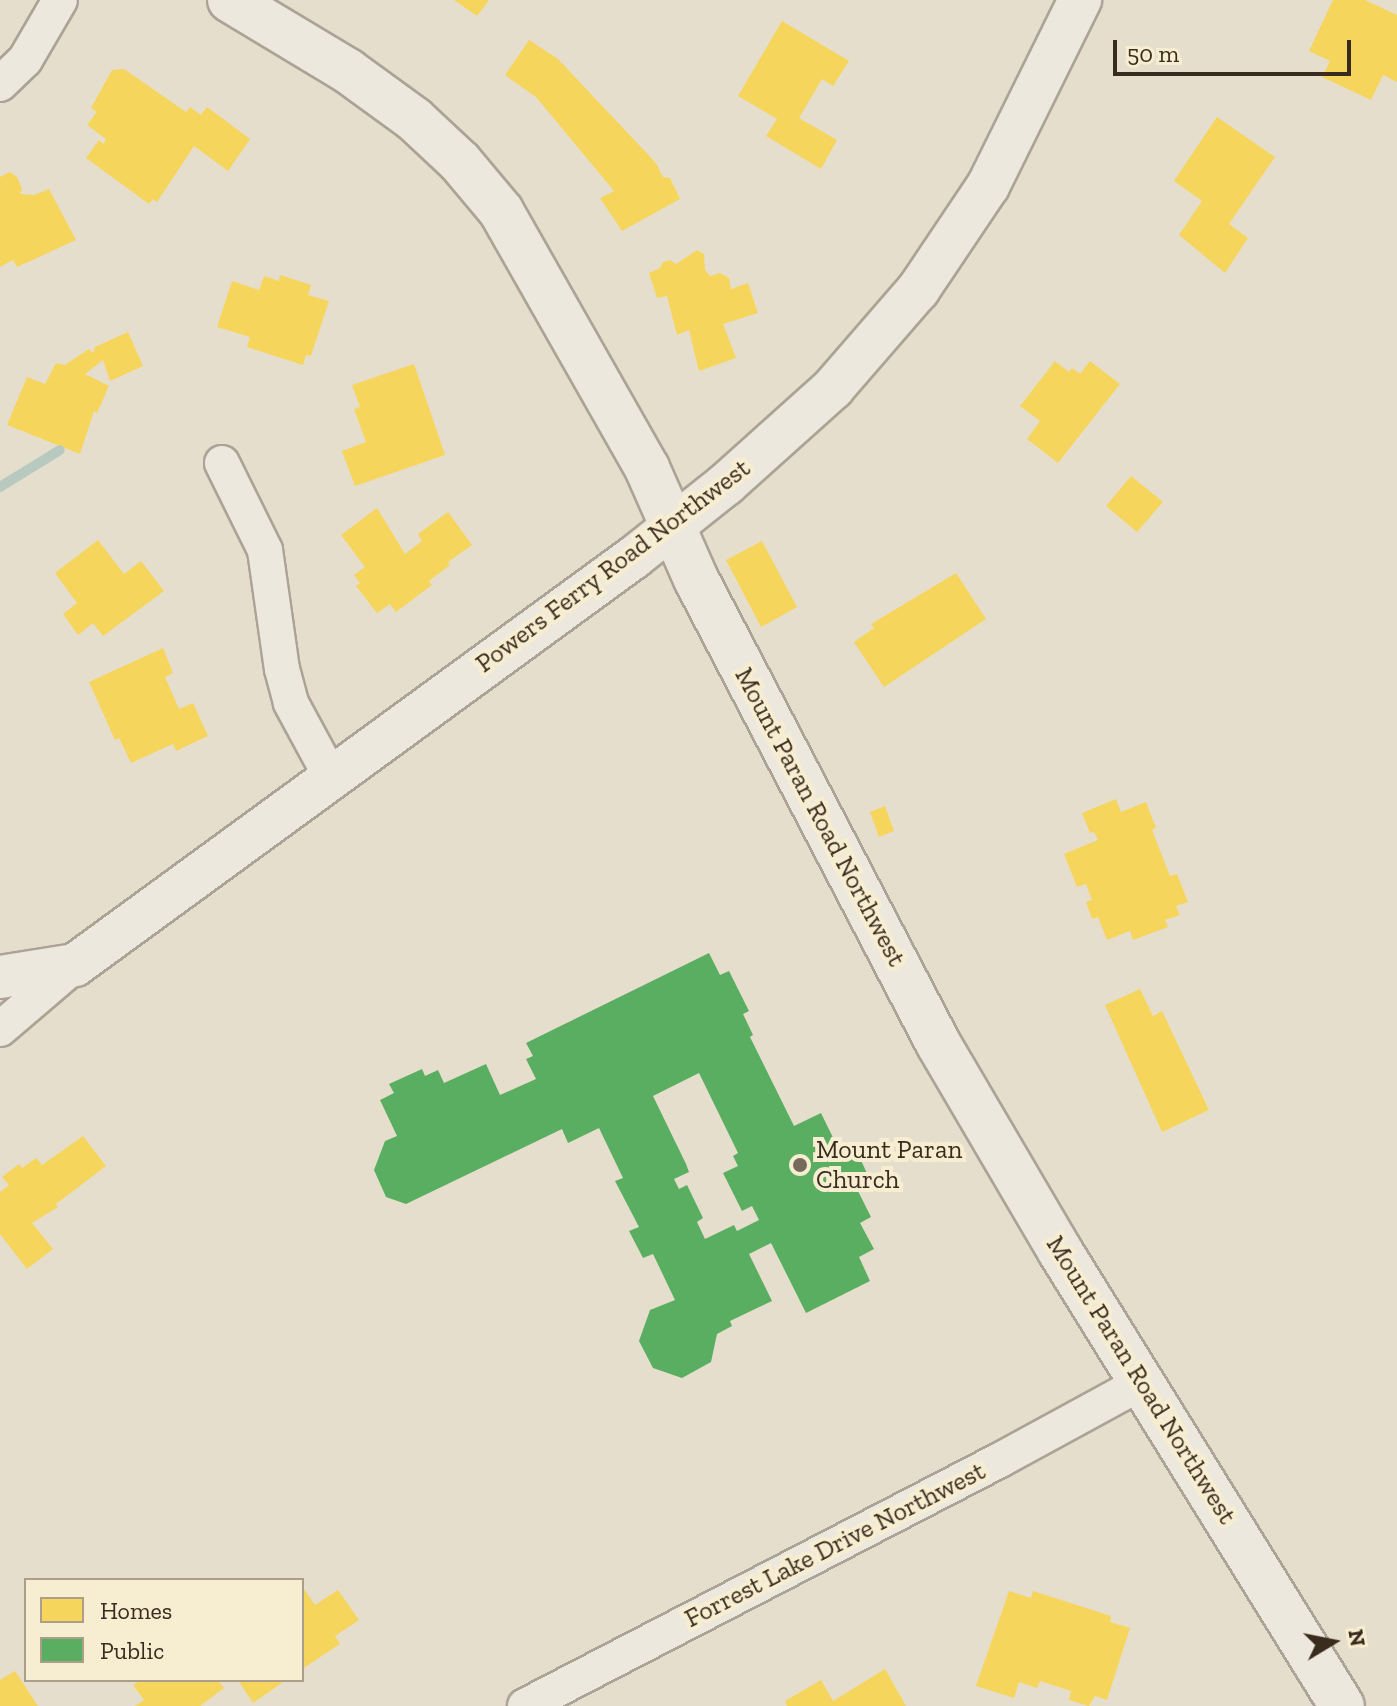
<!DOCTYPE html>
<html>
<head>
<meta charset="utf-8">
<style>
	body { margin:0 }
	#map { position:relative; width:1397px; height:1706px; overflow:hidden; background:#e6decc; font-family:"Zilla Slab",serif }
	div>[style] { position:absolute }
	.homes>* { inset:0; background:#f6d55c }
	.public>* { inset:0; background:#5aae61 }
	.stream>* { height:10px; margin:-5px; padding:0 5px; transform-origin:5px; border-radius:5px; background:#b8cabf }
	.roads { filter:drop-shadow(2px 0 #aba395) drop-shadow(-2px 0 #aba395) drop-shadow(0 2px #aba395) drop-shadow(0 -2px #aba395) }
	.minor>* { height:34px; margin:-17px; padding:0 17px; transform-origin:17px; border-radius:17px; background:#ede8de }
	.tertiary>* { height:42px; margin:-21px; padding:0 21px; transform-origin:21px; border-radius:21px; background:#ede8de }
	.secondary>* { height:44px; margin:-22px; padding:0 22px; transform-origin:22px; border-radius:22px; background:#ede8de }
	.dots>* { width:22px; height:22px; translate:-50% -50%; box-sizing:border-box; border:4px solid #f7edd1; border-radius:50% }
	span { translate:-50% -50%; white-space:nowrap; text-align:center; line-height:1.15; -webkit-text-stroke:8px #f7edd1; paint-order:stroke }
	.street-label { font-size:26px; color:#392b1d }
	.poi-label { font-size:26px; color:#392b1d }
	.left { translate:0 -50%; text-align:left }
	.legend { position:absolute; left:24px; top:1578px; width:280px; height:104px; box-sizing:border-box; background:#f7edd1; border:2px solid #ab9f89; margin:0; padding:10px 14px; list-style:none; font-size:24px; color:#392b1d }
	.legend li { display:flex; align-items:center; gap:16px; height:40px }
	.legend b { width:40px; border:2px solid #ab9f89 }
	.north { position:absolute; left:1293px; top:1602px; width:80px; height:80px; -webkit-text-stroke:6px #f7edd1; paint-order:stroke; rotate:80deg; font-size:22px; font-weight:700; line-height:32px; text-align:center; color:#392b1d }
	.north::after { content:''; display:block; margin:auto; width:28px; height:36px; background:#392b1d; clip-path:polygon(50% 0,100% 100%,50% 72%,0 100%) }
	.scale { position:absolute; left:1113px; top:40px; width:238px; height:36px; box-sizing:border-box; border:4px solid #392b1d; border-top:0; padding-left:10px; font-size:24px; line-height:28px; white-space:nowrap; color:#392b1d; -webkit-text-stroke:6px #f7edd1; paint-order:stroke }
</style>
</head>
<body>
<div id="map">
	<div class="homes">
		<div style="clip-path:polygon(454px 0,489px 0,477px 16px)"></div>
		<div style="clip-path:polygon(1333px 0,1365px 0,1397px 15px,1397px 82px,1383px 75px,1371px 100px,1322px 77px,1330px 61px,1309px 51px)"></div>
		<div style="clip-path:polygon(782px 21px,849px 61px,833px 86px,822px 79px,799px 118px,837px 140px,821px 169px,766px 136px,777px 119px,738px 96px)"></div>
		<div style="clip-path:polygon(529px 40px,558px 59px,656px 163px,663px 177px,670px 178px,680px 199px,622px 231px,600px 198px,614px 191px,536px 97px,505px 75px)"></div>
		<div style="clip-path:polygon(124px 69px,186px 112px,190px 107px,201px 115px,207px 107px,250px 139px,228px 171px,194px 146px,157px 202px,153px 199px,149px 204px,86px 158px,99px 140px,103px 144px,106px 139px,87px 125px,97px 112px,91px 108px,112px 70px)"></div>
		<div style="clip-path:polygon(1217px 117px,1275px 157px,1229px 224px,1248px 238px,1225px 273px,1179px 235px,1202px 201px,1174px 181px)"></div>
		<div style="clip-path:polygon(10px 172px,17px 177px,22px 189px,20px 194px,34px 195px,49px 189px,76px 240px,17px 267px,13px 260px,0 267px,0 177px)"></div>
		<div style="clip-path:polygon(697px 250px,704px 254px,705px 270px,710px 276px,720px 273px,729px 278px,731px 289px,748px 283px,758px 313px,723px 324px,736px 358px,699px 371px,689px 330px,677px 335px,667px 296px,657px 298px,649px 273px,660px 268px,663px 262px,670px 260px,676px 264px)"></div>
		<div style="clip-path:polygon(280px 275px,311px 285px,308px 295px,329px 301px,311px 356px,306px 355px,303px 365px,247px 347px,250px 337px,217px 327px,232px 281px,259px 290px,264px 276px,279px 281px)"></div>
		<div style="clip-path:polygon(128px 332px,143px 366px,110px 381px,103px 360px,85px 374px,109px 386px,97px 413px,94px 411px,80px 454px,7px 425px,27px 377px,45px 384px,56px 363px,65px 365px,89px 349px,93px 353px,95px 347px)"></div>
		<div style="clip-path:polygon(1055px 361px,1069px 372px,1072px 368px,1080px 374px,1090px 361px,1120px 384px,1058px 463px,1027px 439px,1040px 421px,1020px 406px)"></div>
		<div style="clip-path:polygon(414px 364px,445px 455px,355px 486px,342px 451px,366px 442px,354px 409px,360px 407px,352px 385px)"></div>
		<div style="clip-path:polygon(1131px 476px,1163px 502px,1137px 532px,1106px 506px)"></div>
		<div style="clip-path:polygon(377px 508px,405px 554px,422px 541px,418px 534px,448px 512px,472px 545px,448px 562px,450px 565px,429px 581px,432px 585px,396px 612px,390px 604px,377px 613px,356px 586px,360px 583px,354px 575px,365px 567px,341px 535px)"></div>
		<div style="clip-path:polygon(98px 540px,124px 574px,141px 561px,164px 591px,103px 636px,93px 623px,78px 635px,63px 614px,77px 603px,55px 573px)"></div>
		<div style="clip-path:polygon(762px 541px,797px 607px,761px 627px,726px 560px)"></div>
		<div style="clip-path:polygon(956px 573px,986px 619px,884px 687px,854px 642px,874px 628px,871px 624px)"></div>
		<div style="clip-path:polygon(163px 648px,173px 673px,165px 677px,179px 709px,193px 703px,208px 736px,176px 751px,173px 744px,131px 763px,119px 738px,115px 740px,89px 682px)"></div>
		<div style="clip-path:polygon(1116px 799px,1121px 812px,1146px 802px,1156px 828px,1152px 830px,1170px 876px,1177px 874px,1188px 902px,1176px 906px,1180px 915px,1165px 920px,1168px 927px,1133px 940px,1130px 931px,1107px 940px,1098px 917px,1092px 919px,1086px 902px,1092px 900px,1086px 884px,1077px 887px,1064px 854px,1098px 840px,1094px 832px,1090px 833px,1082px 813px)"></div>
		<div style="clip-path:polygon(885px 806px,894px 831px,879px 837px,870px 812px)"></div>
		<div style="clip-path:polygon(1140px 989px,1153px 1016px,1162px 1011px,1209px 1110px,1162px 1132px,1105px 1005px)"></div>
		<div style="clip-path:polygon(83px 1136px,106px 1166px,56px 1204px,58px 1207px,32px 1223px,53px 1249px,27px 1269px,0 1234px,0 1192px,9px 1185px,2px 1177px,19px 1164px,22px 1168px,36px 1158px,42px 1165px)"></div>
		<div style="clip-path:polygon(302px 1586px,315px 1605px,338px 1590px,359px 1620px,335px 1636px,340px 1644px,302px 1669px)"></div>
		<div style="clip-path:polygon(1009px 1591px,1031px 1598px,1033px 1591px,1111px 1616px,1110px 1622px,1130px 1628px,1107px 1700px,1095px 1696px,1089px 1706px,1069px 1700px,1071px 1691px,1040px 1681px,1037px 1688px,1019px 1682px,1014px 1698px,976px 1686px)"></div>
		<div style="clip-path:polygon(885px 1669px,906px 1706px,787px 1706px,785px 1701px,821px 1680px,833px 1701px)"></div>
		<div style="clip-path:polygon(15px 1671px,38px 1706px,0 1706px,0 1680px)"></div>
		<div style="clip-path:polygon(141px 1680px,218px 1680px,224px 1688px,200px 1706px,135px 1706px,144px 1700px,133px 1685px)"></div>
		<div style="clip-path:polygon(238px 1680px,286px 1680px,253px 1703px)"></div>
	</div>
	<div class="public">
		<div style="clip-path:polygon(evenodd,709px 953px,720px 975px,729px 971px,749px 1011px,743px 1014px,753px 1035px,750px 1037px,794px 1126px,821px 1113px,839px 1150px,853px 1143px,871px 1182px,857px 1189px,871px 1217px,860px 1223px,874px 1249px,859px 1257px,870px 1281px,806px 1313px,771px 1243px,749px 1254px,772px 1301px,730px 1321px,732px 1326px,717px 1334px,711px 1362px,682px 1378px,653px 1368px,639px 1341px,650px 1310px,675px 1300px,653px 1254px,643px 1258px,629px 1231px,639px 1227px,615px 1181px,623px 1178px,599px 1128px,568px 1143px,562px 1129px,406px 1204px,386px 1197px,374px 1170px,385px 1141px,397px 1136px,380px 1100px,394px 1093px,389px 1084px,422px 1069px,425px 1076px,438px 1070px,444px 1083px,486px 1064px,500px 1095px,536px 1079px,526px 1059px,533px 1056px,526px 1043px,709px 953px,699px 1073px,738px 1153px,733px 1156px,738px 1166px,723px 1173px,742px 1211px,752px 1206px,759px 1220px,737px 1231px,734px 1225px,705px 1239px,697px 1222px,703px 1218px,687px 1185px,679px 1189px,674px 1179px,689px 1172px,686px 1164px,653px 1096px,699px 1073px)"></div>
	</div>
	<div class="stream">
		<div style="left:0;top:487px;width:70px;rotate:-31.7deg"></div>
	</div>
	<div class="roads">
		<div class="minor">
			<div style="left:0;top:84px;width:35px;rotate:-44deg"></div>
			<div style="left:25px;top:60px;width:69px;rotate:-59.7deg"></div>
			<div style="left:222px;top:463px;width:97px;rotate:63.7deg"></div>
			<div style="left:265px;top:550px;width:120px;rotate:81.9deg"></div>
			<div style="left:282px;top:669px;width:35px;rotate:75deg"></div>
			<div style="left:291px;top:703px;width:84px;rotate:61.6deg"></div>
			<div style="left:0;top:1029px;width:99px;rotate:-40.5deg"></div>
			<div style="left:525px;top:1706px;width:535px;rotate:-27.38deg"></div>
			<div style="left:1000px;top:1460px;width:163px;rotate:-28.6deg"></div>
		</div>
		<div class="tertiary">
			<div style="left:0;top:977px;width:76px;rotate:-9.1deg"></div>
			<div style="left:75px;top:965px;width:691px;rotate:-36.11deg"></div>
			<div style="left:633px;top:558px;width:119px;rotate:-38.5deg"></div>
			<div style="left:726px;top:484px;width:144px;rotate:-41.9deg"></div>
			<div style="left:833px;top:388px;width:130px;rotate:-49.1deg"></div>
			<div style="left:918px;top:290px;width:125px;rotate:-56.1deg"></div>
			<div style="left:988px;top:186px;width:208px;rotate:-63.7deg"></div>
		</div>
		<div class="secondary">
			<div style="left:230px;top:0;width:138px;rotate:31deg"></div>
			<div style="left:348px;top:71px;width:82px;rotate:36deg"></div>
			<div style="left:414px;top:119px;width:63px;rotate:43.1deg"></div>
			<div style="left:460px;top:162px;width:64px;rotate:50.1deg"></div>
			<div style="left:501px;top:211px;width:296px;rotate:60.4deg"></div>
			<div style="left:647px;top:468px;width:121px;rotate:66.2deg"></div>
			<div style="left:696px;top:579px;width:523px;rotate:62.46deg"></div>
			<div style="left:938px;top:1043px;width:241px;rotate:59.6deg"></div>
			<div style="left:1060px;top:1251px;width:535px;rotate:58.21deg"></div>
		</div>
	</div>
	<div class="dots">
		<div style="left:800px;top:1165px;background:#766a5a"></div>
	</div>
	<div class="street-label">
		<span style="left:613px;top:566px;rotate:-37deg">Powers Ferry Road Northwest</span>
		<span style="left:820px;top:817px;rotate:62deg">Mount Paran Road Northwest</span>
		<span style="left:1141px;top:1380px;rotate:58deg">Mount Paran Road Northwest</span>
		<span style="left:835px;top:1545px;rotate:-27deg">Forrest Lake Drive Northwest</span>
	</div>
	<div class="poi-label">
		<span class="left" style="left:816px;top:1165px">Mount Paran<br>Church</span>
	</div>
	<ul class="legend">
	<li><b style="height:22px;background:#f6d55c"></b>Homes</li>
	<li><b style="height:22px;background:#5aae61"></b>Public</li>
	</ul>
	<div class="north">N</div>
	<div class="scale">50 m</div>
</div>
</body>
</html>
